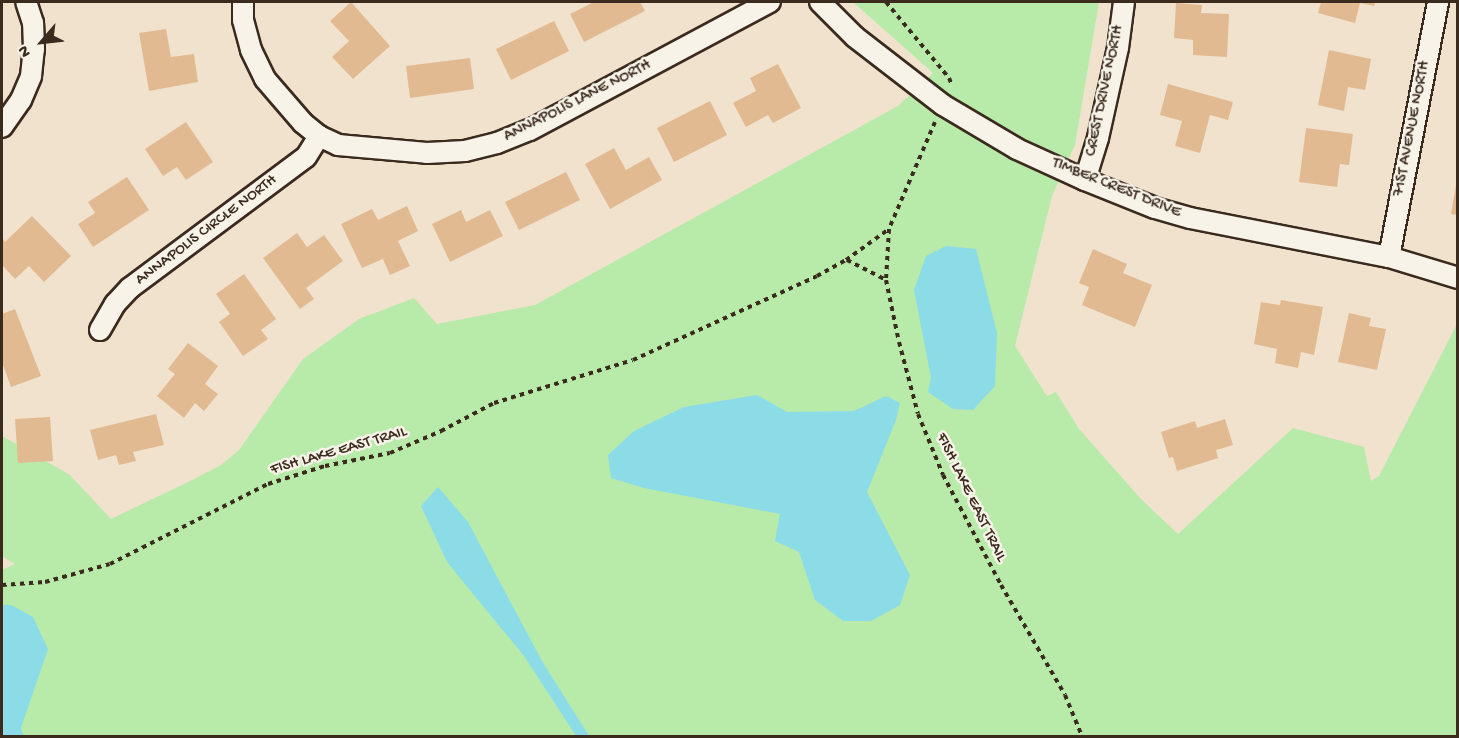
<!DOCTYPE html>
<html>
<head>
<meta charset="utf-8">
<style>
	body { margin:0 }
	#map { position:relative; width:1459px; height:738px; overflow:hidden; background:#f1e2ce; font-family:"Gochi Hand",sans-serif }
	div>[style] { position:absolute }
	.green>* { inset:0; background:#b8eaaa }
	.water>* { inset:0; background:#8cdce8 }
	.building>* { inset:0; background:#e2ba92 }
	.path>* { height:4px; margin-top:-2px; transform-origin:0; background:repeating-linear-gradient(90deg,#3b2a1e 0 4.5px,transparent 0 9px) }
	.roads { filter:drop-shadow(2px 0 #3b2a1e) drop-shadow(-2px 0 #3b2a1e) drop-shadow(0 2px #3b2a1e) drop-shadow(0 -2px #3b2a1e) }
	.street>* { height:20px; margin:-10px; padding:0 10px; transform-origin:10px; border-radius:10px; background:#f7f3e8 }
	span { translate:-50% -50%; white-space:nowrap; text-align:center; line-height:1.15; -webkit-text-stroke:5px #f7f3e8; paint-order:stroke }
	.street-label { font-size:16px; color:#3b2a1e }
	.frame { position:absolute; inset:0; border:3px solid #3b2a1e; pointer-events:none }
	.north { position:absolute; left:12px; top:12px; width:60px; height:60px; -webkit-text-stroke:4px #f7f3e8; paint-order:stroke; rotate:242deg; font-size:16px; font-weight:700; line-height:24px; text-align:center; color:#3b2a1e }
	.north::after { content:''; display:block; margin:auto; width:21px; height:27px; background:#3b2a1e; clip-path:polygon(50% 0,100% 100%,50% 72%,0 100%) }
</style>
</head>
<body>
<div id="map">
	<div class="green">
		<div style="clip-path:polygon(853px 2px,1099px 2px,1075px 145px,1052px 196px,1015px 346px,1047px 396px,1056px 392px,1079px 429px,1141px 499px,1178px 534px,1293px 428px,1364px 447px,1371px 481px,1379px 476px,1457px 324px,1457px 736px,2px 736px,2px 570px,15px 564px,2px 556px,2px 436px,70px 475px,111px 519px,190px 481px,221px 465px,239px 450px,303px 359px,359px 319px,414px 298px,437px 324px,535px 305px,898px 106px,933px 73px)"></div>
	</div>
	<div class="water">
		<div style="clip-path:polygon(946px 246px,976px 249px,997px 333px,995px 386px,973px 410px,953px 409px,928px 392px,931px 378px,914px 290px,926px 256px)"></div>
		<div style="clip-path:polygon(757px 395px,787px 412px,854px 411px,886px 396px,900px 403px,896px 420px,867px 492px,910px 575px,900px 605px,871px 621px,843px 621px,815px 600px,799px 552px,775px 541px,780px 514px,644px 488px,611px 478px,608px 455px,634px 431px,684px 407px)"></div>
		<div style="clip-path:polygon(438px 487px,468px 522px,542px 661px,589px 736px,576px 736px,524px 656px,447px 562px,421px 506px)"></div>
		<div style="clip-path:polygon(2px 605px,11px 605px,33px 617px,48px 649px,21px 728px,24px 736px,2px 736px)"></div>
	</div>
	<div class="building">
		<div style="clip-path:polygon(351px 2px,390px 46px,353px 79px,332px 57px,349px 41px,330px 21px)"></div>
		<div style="clip-path:polygon(594px 2px,640px 2px,645px 11px,584px 42px,570px 14px)"></div>
		<div style="clip-path:polygon(1321px 2px,1375px 2px,1374px 6px,1360px 3px,1355px 23px,1318px 13px)"></div>
		<div style="clip-path:polygon(1176px 3px,1202px 5px,1201px 13px,1229px 14px,1227px 57px,1193px 55px,1193px 40px,1174px 38px)"></div>
		<div style="clip-path:polygon(554px 21px,569px 51px,511px 80px,496px 49px)"></div>
		<div style="clip-path:polygon(166px 29px,171px 57px,194px 54px,198px 82px,149px 91px,139px 33px)"></div>
		<div style="clip-path:polygon(1329px 50px,1371px 59px,1365px 90px,1348px 87px,1344px 111px,1318px 105px)"></div>
		<div style="clip-path:polygon(470px 58px,474px 89px,410px 98px,406px 66px)"></div>
		<div style="clip-path:polygon(778px 64px,801px 108px,773px 123px,768px 115px,746px 127px,733px 103px,756px 91px,750px 78px)"></div>
		<div style="clip-path:polygon(1168px 84px,1233px 102px,1228px 120px,1210px 115px,1200px 153px,1175px 146px,1182px 121px,1160px 115px)"></div>
		<div style="clip-path:polygon(710px 101px,727px 135px,674px 162px,657px 128px)"></div>
		<div style="clip-path:polygon(186px 122px,213px 162px,186px 180px,177px 167px,163px 176px,145px 149px)"></div>
		<div style="clip-path:polygon(1306px 128px,1353px 134px,1349px 165px,1340px 164px,1337px 187px,1299px 182px)"></div>
		<div style="clip-path:polygon(614px 148px,626px 170px,649px 157px,662px 180px,610px 209px,585px 164px)"></div>
		<div style="clip-path:polygon(566px 172px,580px 200px,519px 230px,505px 202px)"></div>
		<div style="clip-path:polygon(127px 177px,149px 210px,93px 247px,78px 224px,95px 213px,88px 202px)"></div>
		<div style="clip-path:polygon(1456px 185px,1458px 185px,1458px 215px,1451px 214px)"></div>
		<div style="clip-path:polygon(407px 206px,418px 231px,398px 241px,410px 266px,390px 275px,383px 259px,362px 268px,341px 224px,372px 209px,378px 220px)"></div>
		<div style="clip-path:polygon(461px 210px,466px 222px,490px 210px,503px 236px,450px 262px,432px 224px)"></div>
		<div style="clip-path:polygon(32px 216px,71px 256px,44px 282px,29px 266px,15px 279px,2px 265px,2px 238px,5px 242px)"></div>
		<div style="clip-path:polygon(297px 233px,307px 247px,324px 235px,343px 261px,306px 288px,314px 299px,300px 309px,263px 258px)"></div>
		<div style="clip-path:polygon(1093px 249px,1127px 264px,1123px 273px,1152px 285px,1135px 327px,1082px 305px,1089px 287px,1079px 283px)"></div>
		<div style="clip-path:polygon(244px 274px,276px 319px,261px 330px,268px 339px,243px 356px,219px 322px,230px 314px,216px 294px)"></div>
		<div style="clip-path:polygon(1281px 300px,1323px 307px,1314px 355px,1301px 352px,1298px 368px,1275px 363px,1277px 349px,1254px 344px,1261px 302px,1280px 305px)"></div>
		<div style="clip-path:polygon(15px 309px,41px 376px,11px 387px,2px 362px,2px 314px)"></div>
		<div style="clip-path:polygon(1349px 313px,1371px 318px,1369px 326px,1386px 329px,1377px 370px,1338px 362px)"></div>
		<div style="clip-path:polygon(188px 343px,218px 366px,205px 384px,218px 394px,204px 411px,195px 403px,184px 418px,157px 396px,175px 374px,168px 369px)"></div>
		<div style="clip-path:polygon(156px 414px,164px 445px,133px 452px,136px 461px,119px 465px,116px 455px,98px 460px,90px 430px)"></div>
		<div style="clip-path:polygon(50px 417px,53px 461px,18px 463px,15px 419px)"></div>
		<div style="clip-path:polygon(1225px 419px,1233px 445px,1216px 450px,1218px 458px,1177px 471px,1173px 457px,1169px 458px,1161px 432px,1195px 421px,1197px 428px)"></div>
	</div>
	<div class="path">
		<div style="left:886px;top:2px;width:99px;rotate:50.3deg"></div>
		<div style="left:949px;top:78px;width:8px;rotate:67deg"></div>
		<div style="left:935px;top:122px;width:116px;rotate:113.3deg"></div>
		<div style="left:889px;top:229px;width:51px;rotate:93.4deg"></div>
		<div style="left:886px;top:280px;width:63px;rotate:78.2deg"></div>
		<div style="left:899px;top:342px;width:74px;rotate:75.2deg"></div>
		<div style="left:918px;top:414px;width:66px;rotate:67.7deg"></div>
		<div style="left:943px;top:475px;width:124px;rotate:62.2deg"></div>
		<div style="left:1001px;top:585px;width:127px;rotate:59.8deg"></div>
		<div style="left:1065px;top:695px;width:44px;rotate:67.5deg"></div>
		<div style="left:847px;top:260px;width:44px;rotate:27.1deg"></div>
		<div style="left:2px;top:585px;width:43px;rotate:-4deg"></div>
		<div style="left:45px;top:582px;width:67px;rotate:-15.5deg"></div>
		<div style="left:110px;top:564px;width:177px;rotate:-26.9deg"></div>
		<div style="left:268px;top:484px;width:60px;rotate:-17.5deg"></div>
		<div style="left:325px;top:466px;width:66px;rotate:-11.3deg"></div>
		<div style="left:390px;top:453px;width:56px;rotate:-23.3deg"></div>
		<div style="left:441px;top:431px;width:60px;rotate:-27.8deg"></div>
		<div style="left:494px;top:403px;width:145px;rotate:-17.2deg"></div>
		<div style="left:633px;top:360px;width:202px;rotate:-24.5deg"></div>
		<div style="left:817px;top:276px;width:33px;rotate:-29deg"></div>
		<div style="left:846px;top:260px;width:53px;rotate:-35.8deg"></div>
	</div>
	<div class="roads">
		<div class="street">
			<div style="left:243px;top:2px;width:18px;rotate:90deg"></div>
			<div style="left:243px;top:20px;width:31px;rotate:75deg"></div>
			<div style="left:251px;top:50px;width:32px;rotate:64deg"></div>
			<div style="left:265px;top:79px;width:58px;rotate:49.2deg"></div>
			<div style="left:303px;top:123px;width:21px;rotate:39deg"></div>
			<div style="left:319px;top:136px;width:21px;rotate:25deg"></div>
			<div style="left:338px;top:145px;width:89px;rotate:5.1deg"></div>
			<div style="left:427px;top:153px;width:38px;rotate:-3deg"></div>
			<div style="left:465px;top:151px;width:33px;rotate:-14deg"></div>
			<div style="left:497px;top:143px;width:35px;rotate:-22deg"></div>
			<div style="left:530px;top:130px;width:272px;rotate:-28.1deg"></div>
			<div style="left:820px;top:2px;width:49px;rotate:45deg"></div>
			<div style="left:855px;top:37px;width:111px;rotate:37.7deg"></div>
			<div style="left:943px;top:105px;width:86px;rotate:30.7deg"></div>
			<div style="left:1017px;top:149px;width:75px;rotate:24.5deg"></div>
			<div style="left:1085px;top:180px;width:75px;rotate:21.8deg"></div>
			<div style="left:1155px;top:208px;width:36px;rotate:16deg"></div>
			<div style="left:1190px;top:218px;width:203px;rotate:11.1deg"></div>
			<div style="left:1389px;top:257px;width:72px;rotate:16.9deg"></div>
			<div style="left:2px;top:127px;width:33px;rotate:-55deg"></div>
			<div style="left:21px;top:100px;width:26px;rotate:-67deg"></div>
			<div style="left:31px;top:76px;width:27px;rotate:-84deg"></div>
			<div style="left:34px;top:49px;width:26px;rotate:-92deg"></div>
			<div style="left:33px;top:23px;width:22px;rotate:-108deg"></div>
			<div style="left:1085px;top:180px;width:44px;rotate:-72.8deg"></div>
			<div style="left:1098px;top:138px;width:92px;rotate:-77.5deg"></div>
			<div style="left:1118px;top:48px;width:46px;rotate:-82.6deg"></div>
			<div style="left:1389px;top:257px;width:260px;rotate:-79.1deg"></div>
			<div style="left:100px;top:330px;width:30px;rotate:-60deg"></div>
			<div style="left:115px;top:304px;width:22px;rotate:-47deg"></div>
			<div style="left:130px;top:288px;width:219px;rotate:-36.7deg"></div>
			<div style="left:306px;top:157px;width:25px;rotate:-58deg"></div>
		</div>
	</div>
	<div class="street-label">
		<span style="left:1106px;top:91px;rotate:-78deg">CREST DRIVE NORTH</span>
		<span style="left:578px;top:102px;rotate:-27deg">ANNAPOLIS LANE NORTH</span>
		<span style="left:1413px;top:129px;rotate:-79deg">71ST AVENUE NORTH</span>
		<span style="left:1116px;top:189px;rotate:22deg">TIMBER CREST DRIVE</span>
		<span style="left:207px;top:231px;rotate:-37deg">ANNAPOLIS CIRCLE NORTH</span>
		<span style="left:339px;top:452px;rotate:-16deg">FISH LAKE EAST TRAIL</span>
		<span style="left:970px;top:498px;rotate:64deg">FISH LAKE EAST TRAIL</span>
	</div>
	<div class="frame"></div>
	<div class="north">N</div>
</div>
</body>
</html>
